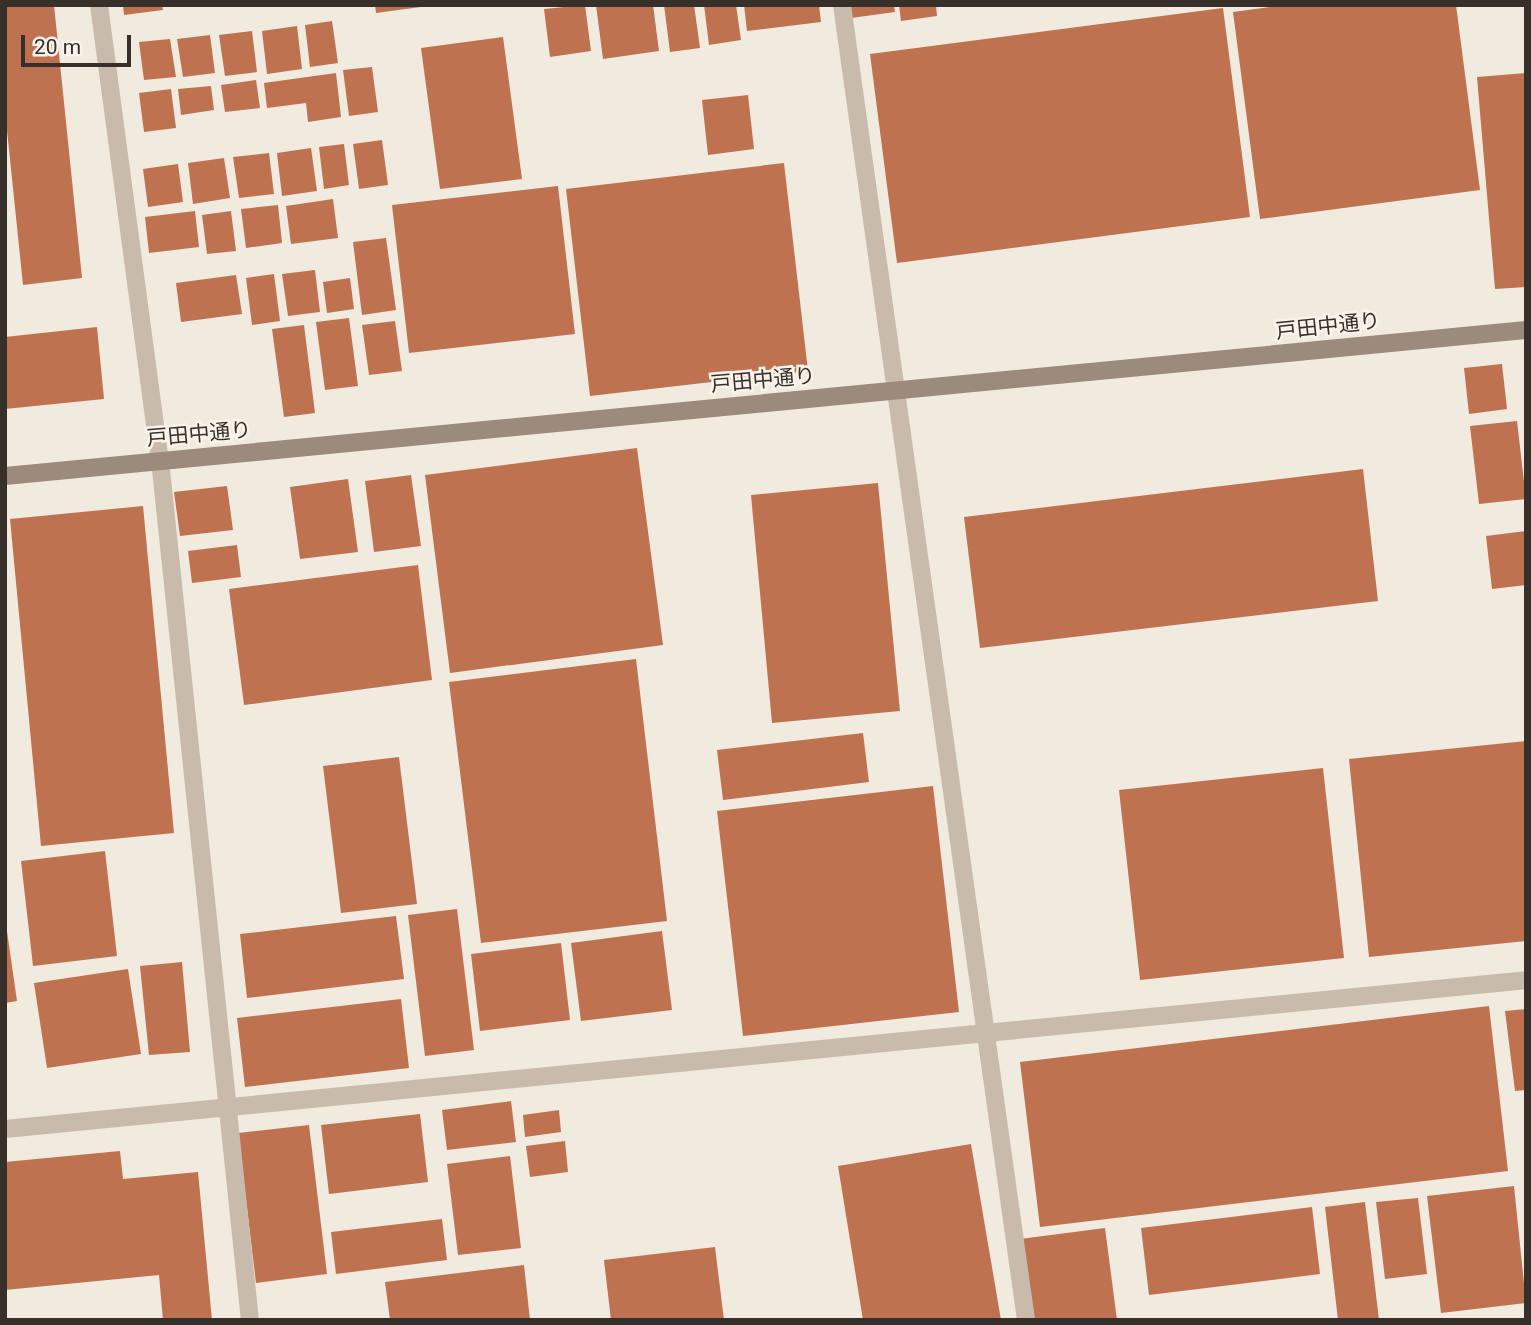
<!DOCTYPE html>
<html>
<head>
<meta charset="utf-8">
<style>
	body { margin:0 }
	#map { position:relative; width:1531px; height:1325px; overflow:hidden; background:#f1eadf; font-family:Roboto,"Noto Sans JP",sans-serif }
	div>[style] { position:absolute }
	.building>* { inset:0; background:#be7250 }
	.lane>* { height:18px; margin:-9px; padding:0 9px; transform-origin:9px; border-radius:9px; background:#c9bbab }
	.street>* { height:18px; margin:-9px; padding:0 9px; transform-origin:9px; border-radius:9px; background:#c9bbab }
	.secondary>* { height:18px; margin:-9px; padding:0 9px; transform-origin:9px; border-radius:9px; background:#9c8a7d }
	span { translate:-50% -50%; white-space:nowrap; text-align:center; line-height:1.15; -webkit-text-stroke:5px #f9f3eb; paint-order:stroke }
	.street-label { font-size:21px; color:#372f2a }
	.frame { position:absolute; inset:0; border:7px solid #372f2a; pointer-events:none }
	.scale { position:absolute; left:21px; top:35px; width:110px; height:32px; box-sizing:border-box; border:4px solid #372f2a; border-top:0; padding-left:9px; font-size:21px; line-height:24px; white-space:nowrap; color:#372f2a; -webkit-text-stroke:5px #f9f3eb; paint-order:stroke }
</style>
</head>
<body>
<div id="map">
	<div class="building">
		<div style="clip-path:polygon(5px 5px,54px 5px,82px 278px,23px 285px,5px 111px)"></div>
		<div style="clip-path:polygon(123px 5px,162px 5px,163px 10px,124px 15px)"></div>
		<div style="clip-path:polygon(375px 5px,421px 5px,421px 7px,376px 13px)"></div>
		<div style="clip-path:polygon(585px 5px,591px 51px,550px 57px,544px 9px)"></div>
		<div style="clip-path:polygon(596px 5px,653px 5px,659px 51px,603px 59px)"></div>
		<div style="clip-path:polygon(664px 5px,694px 5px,700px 48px,670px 52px)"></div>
		<div style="clip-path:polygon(704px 5px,736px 5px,741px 40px,709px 45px)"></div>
		<div style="clip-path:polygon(744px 5px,819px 5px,821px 22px,747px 31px)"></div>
		<div style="clip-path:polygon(849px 5px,894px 5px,895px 12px,851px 18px)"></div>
		<div style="clip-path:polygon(899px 5px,936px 5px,937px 16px,901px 21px)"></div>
		<div style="clip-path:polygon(1285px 5px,1456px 5px,1480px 190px,1260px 219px,1233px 12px)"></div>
		<div style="clip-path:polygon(1223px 8px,1250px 217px,897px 263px,870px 54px)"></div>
		<div style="clip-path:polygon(332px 21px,338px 63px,310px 67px,305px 25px)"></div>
		<div style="clip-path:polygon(297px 26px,302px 69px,267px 74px,262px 31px)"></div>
		<div style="clip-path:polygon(252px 31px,257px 72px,225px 76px,219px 35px)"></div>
		<div style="clip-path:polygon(210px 35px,215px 73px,183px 77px,177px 39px)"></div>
		<div style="clip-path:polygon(503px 37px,522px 179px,440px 189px,421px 48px)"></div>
		<div style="clip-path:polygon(170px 39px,176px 77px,144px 80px,139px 42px)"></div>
		<div style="clip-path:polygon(372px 67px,378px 112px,349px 116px,343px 70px)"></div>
		<div style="clip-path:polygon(336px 73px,341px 117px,308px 122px,306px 103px,267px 108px,264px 83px)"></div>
		<div style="clip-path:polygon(1526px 73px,1526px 287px,1495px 289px,1477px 77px)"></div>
		<div style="clip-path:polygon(256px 80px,260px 108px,225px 112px,221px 85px)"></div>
		<div style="clip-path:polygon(211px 86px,214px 110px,181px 115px,178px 89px)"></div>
		<div style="clip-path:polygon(171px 89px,176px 128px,144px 132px,139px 93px)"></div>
		<div style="clip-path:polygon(748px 95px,754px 149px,708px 155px,702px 100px)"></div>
		<div style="clip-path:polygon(382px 140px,388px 185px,359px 189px,353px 144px)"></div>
		<div style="clip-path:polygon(344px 144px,349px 185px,324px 189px,319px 147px)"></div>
		<div style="clip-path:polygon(311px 148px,317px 191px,282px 196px,277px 153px)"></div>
		<div style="clip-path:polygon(269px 153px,274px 194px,239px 198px,233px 157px)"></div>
		<div style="clip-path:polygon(224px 158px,230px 198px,193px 204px,188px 163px)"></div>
		<div style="clip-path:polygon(784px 163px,808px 371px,590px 396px,566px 189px)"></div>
		<div style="clip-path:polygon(178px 164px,183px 202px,148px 207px,143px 169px)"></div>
		<div style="clip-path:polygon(558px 186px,575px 334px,409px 353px,392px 205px)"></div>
		<div style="clip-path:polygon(333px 199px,338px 238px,291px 244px,286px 206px)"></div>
		<div style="clip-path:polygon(278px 205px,282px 243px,246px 248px,241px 209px)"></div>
		<div style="clip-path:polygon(195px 211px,199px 247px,149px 253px,145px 217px)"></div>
		<div style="clip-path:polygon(231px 211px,236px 251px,207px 254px,202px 215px)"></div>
		<div style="clip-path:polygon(386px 238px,396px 310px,362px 315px,353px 242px)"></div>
		<div style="clip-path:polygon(315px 270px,320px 312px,288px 316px,282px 274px)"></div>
		<div style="clip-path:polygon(274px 274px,280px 321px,252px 325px,246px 278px)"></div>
		<div style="clip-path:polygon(236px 275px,242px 314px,181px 322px,176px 283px)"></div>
		<div style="clip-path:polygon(350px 278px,354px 309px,327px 313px,323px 282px)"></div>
		<div style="clip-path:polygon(349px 318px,358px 386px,325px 390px,316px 322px)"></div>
		<div style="clip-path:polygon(395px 321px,402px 371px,369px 375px,362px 325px)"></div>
		<div style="clip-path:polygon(304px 325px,315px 413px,284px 417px,272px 329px)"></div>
		<div style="clip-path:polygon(97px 327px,104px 399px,5px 409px,5px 337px)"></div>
		<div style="clip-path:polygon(1502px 364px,1507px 409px,1469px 414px,1464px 368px)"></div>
		<div style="clip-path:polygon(1517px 421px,1526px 499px,1479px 504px,1470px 426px)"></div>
		<div style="clip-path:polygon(637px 448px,663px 645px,450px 673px,425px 475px)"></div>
		<div style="clip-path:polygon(1363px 469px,1378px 601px,980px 648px,964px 517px)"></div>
		<div style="clip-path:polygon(411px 475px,421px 546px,374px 552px,365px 481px)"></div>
		<div style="clip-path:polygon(348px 479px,358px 552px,300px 559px,290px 487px)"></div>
		<div style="clip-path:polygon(878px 483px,900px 711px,772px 723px,751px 495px)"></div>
		<div style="clip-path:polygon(227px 486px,233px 530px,180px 536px,174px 492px)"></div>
		<div style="clip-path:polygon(143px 506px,174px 833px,41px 846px,10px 519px)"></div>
		<div style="clip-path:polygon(1526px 531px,1526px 585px,1492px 589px,1486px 536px)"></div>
		<div style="clip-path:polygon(237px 545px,241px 577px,192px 583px,188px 551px)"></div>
		<div style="clip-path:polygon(418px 565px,432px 680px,244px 705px,229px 589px)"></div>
		<div style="clip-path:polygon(636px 659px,667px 921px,481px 943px,449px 682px)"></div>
		<div style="clip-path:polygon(863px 733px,869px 782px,723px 800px,717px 750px)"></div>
		<div style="clip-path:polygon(1526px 741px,1526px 941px,1369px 957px,1349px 759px)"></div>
		<div style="clip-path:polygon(399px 757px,417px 904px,341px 913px,323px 766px)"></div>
		<div style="clip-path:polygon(1323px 768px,1344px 958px,1140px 980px,1119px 790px)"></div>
		<div style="clip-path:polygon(933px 786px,959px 1012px,743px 1036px,717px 811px)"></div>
		<div style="clip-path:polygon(105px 851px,117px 956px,33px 966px,21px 861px)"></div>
		<div style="clip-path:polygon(457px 909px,474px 1050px,425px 1056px,408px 915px)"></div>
		<div style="clip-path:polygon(396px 916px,404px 979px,247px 998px,240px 934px)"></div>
		<div style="clip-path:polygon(5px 917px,17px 1001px,5px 1003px)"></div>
		<div style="clip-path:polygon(662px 931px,672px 1010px,581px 1021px,571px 943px)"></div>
		<div style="clip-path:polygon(561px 943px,570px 1020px,480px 1031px,471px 954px)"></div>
		<div style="clip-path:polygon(182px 962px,190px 1052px,149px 1055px,140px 966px)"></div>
		<div style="clip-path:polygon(128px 969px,141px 1054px,47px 1068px,34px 983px)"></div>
		<div style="clip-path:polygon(401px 999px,409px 1068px,245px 1087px,237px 1018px)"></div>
		<div style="clip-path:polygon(1489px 1006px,1508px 1171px,1040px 1227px,1020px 1062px)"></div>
		<div style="clip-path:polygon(1526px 1009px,1526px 1090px,1515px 1091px,1505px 1011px)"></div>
		<div style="clip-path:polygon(511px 1101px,516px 1142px,447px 1150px,442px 1110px)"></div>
		<div style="clip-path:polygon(559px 1110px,561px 1132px,525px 1137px,523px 1115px)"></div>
		<div style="clip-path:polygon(420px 1114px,428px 1182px,329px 1194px,321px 1125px)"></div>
		<div style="clip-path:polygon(309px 1125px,327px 1274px,256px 1283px,238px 1133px)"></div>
		<div style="clip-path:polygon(565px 1141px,568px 1172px,530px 1177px,526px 1146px)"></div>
		<div style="clip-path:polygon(971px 1144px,1001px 1320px,863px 1320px,838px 1166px)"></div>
		<div style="clip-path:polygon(120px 1151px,123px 1179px,198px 1172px,212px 1320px,163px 1320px,159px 1275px,5px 1290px,5px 1162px)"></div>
		<div style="clip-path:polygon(510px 1156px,521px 1248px,458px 1255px,447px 1164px)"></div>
		<div style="clip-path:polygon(1514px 1186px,1526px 1303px,1441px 1313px,1427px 1196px)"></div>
		<div style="clip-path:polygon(1418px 1198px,1427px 1274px,1385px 1279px,1376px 1202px)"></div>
		<div style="clip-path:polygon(1365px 1202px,1379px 1320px,1338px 1320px,1325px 1207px)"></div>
		<div style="clip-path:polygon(1312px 1207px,1320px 1274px,1149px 1295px,1141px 1228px)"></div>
		<div style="clip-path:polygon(442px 1219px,447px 1260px,336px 1274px,331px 1232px)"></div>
		<div style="clip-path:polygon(1105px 1228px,1117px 1320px,1030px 1320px,1020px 1239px)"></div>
		<div style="clip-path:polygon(715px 1247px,724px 1320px,611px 1320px,604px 1260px)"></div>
		<div style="clip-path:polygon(524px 1265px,530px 1320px,390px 1320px,385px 1282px)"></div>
	</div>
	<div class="lane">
		<div style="left:160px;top:460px;width:865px;rotate:84.03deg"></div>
		<div style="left:986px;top:1035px;width:288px;rotate:82deg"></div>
	</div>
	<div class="street">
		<div style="left:99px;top:5px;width:459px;rotate:82.4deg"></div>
		<div style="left:842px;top:5px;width:1040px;rotate:82.04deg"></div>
		<div style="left:5px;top:1129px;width:1528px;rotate:-5.59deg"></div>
	</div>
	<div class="secondary">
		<div style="left:5px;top:476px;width:1528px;rotate:-5.48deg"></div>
	</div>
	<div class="street-label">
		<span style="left:1328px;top:326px;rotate:-6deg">戸田中通り</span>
		<span style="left:763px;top:380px;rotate:-5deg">戸田中通り</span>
		<span style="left:199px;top:434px;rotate:-5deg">戸田中通り</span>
	</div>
	<div class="frame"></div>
	<div class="scale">20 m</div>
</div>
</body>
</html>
